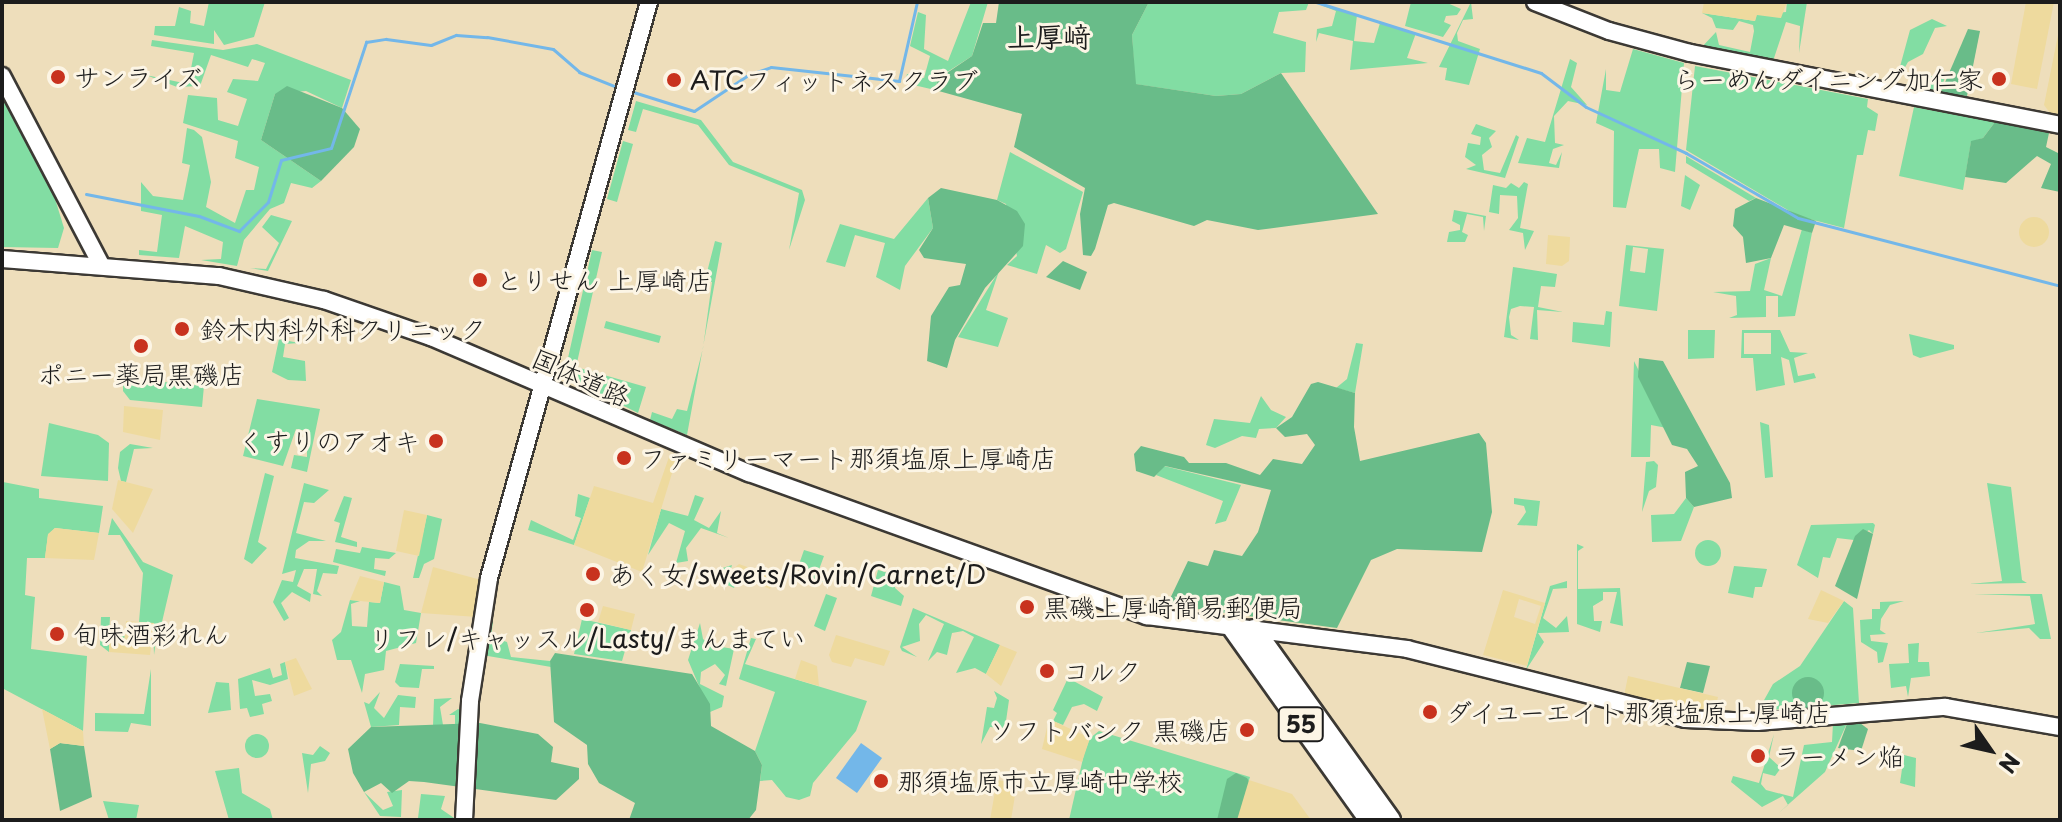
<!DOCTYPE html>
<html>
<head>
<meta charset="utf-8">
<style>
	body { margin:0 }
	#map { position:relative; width:2062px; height:822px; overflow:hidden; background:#eedebb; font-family:"Playpen Sans","Klee One",sans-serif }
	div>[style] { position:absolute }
	.green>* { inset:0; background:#82dda3 }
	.round { border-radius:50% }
	.forest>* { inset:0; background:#69bc89 }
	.sand>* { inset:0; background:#eeda9e }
	.water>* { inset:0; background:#73b7e9 }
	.stream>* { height:3px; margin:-1.5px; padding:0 1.5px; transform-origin:1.5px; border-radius:1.5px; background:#73b7e9 }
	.roads { filter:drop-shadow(2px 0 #3c3934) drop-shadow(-2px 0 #3c3934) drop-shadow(0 2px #3c3934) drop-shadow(0 -2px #3c3934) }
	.tertiary>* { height:16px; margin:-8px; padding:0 8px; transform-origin:8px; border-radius:8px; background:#fff }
	.primary>* { height:20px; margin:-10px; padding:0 10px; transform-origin:10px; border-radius:10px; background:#fff }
	.dots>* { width:22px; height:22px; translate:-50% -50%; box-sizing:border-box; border:4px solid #fcf5e5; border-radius:50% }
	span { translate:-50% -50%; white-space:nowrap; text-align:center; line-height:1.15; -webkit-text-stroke:6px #fcf5e5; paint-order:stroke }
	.shield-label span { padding:2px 6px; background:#fcf5e5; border:2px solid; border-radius:6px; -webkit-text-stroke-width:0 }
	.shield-label { font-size:24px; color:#1c1c1c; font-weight:700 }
	.poi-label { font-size:26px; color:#1c1c1c }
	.left { translate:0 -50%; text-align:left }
	.right { translate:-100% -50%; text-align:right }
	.street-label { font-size:26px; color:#1c1c1c }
	.neighbourhood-label { font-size:28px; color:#1c1c1c; font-weight:700 }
	.frame { position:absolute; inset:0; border:4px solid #1c1c1c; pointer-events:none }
	.north { position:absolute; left:1950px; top:710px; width:80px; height:80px; -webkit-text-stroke:6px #fcf5e5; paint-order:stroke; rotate:124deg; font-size:22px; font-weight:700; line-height:32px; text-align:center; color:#1c1c1c }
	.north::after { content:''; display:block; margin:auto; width:28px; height:36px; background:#1c1c1c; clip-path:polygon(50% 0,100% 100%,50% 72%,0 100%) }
</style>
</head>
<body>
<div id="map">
	<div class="green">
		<div style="clip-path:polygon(209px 2px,265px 2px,254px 37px,224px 45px,214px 30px,214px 44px,154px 35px,155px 26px,175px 26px,179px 7px,191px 11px,190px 23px,204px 26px)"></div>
		<div style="clip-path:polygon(971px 2px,988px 2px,972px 56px,938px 78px,935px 90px,905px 83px,907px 74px,924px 78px,930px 56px,910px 46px,918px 12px,926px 15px,924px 49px,948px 61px)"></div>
		<div style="clip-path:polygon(1149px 2px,1309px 2px,1306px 10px,1279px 12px,1273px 33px,1306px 42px,1305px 72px,1281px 73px,1241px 94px,1216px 96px,1135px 84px,1132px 35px)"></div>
		<div style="clip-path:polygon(1411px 2px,1445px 2px,1461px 9px,1457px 15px,1446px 16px,1444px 22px,1451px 25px,1443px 37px,1405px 26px)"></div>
		<div style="clip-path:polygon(1471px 2px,1473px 19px,1463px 20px,1457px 33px,1458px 41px,1480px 49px,1469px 85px,1445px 80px,1447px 68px,1439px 67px)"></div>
		<div style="clip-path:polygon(1787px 2px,1807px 2px,1799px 53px,1800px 26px,1786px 22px,1773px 61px,1700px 49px,1716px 32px,1719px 45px,1750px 52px,1754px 31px,1753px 25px,1739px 21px,1733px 30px,1716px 28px,1712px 18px,1702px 13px,1755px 21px,1756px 15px,1786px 12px)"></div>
		<div style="clip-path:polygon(1318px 4px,1357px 15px,1354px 41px,1374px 43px,1380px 23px,1416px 33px,1407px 58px,1428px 63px,1350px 70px,1353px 41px,1319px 33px,1316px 42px,1317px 29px,1332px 26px,1336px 11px)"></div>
		<div style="clip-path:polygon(1932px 19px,1947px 26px,1935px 28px,1923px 54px,1908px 62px,1895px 85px,1910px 30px)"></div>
		<div style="clip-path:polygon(152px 40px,223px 50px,257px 44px,351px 80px,342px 108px,306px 91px,275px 94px,261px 140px,321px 181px,312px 188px,291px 183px,284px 203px,270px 209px,244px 240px,237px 266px,201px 260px,221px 259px,223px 242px,185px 226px,179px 258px,139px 255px,139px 250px,157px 252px,162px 215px,141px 211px,141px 182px,153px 196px,183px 200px,190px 165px,182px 163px,187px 128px,194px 130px,202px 137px,211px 182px,206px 207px,235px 223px,246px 190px,254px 190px,259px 167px,235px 158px,238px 141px,183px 123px,188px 95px,217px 98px,218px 120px,238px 126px,247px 99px,227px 92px,233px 79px,258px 81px,265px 63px,252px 59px,248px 67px,211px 55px,200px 86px,177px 87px,146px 75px,188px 84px,194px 53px,151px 46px)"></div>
		<div style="clip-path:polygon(1633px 49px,1684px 63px,1675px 172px,1660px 168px,1659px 149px,1639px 149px,1626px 208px,1613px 207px,1614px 131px,1596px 123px,1606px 69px,1606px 90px,1620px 92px)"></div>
		<div style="clip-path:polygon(1570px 59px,1577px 63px,1571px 87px,1587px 105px,1568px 101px,1554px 116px,1555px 143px,1564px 145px,1553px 149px,1549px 163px,1556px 165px,1562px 152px,1559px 168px,1518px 163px,1527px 138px,1545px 142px)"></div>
		<div style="clip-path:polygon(1695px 66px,1868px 99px,1867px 107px,1878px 114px,1875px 131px,1868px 130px,1863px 155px,1857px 155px,1844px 228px,1798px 216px,1686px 150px)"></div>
		<div style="clip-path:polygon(1913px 75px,1945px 77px,1940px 94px,1904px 88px)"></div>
		<div style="clip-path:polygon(2px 86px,48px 176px,64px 228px,58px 248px,2px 247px)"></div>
		<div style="clip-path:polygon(636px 101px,701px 120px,733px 162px,802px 190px,805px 200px,789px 250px,799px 193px,729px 165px,698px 125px,643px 109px,636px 132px,628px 130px)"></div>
		<div style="clip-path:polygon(1914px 107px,1995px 122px,1983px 138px,1971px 142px,1963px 190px,1899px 176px)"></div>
		<div style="clip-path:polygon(1476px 124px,1496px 131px,1489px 138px,1492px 147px,1482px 155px,1484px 170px,1500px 173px,1516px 135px,1519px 137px,1505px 178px,1466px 169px,1476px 165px,1465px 157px,1468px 143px,1480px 145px,1481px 137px,1471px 134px)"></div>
		<div style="clip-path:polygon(623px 141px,633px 144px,617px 202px,607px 199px)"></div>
		<div style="clip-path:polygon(1010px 152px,1083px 192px,1066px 249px,1060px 253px,1046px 245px,1037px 274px,1007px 265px,1017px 256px,1006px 204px,997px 200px)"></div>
		<div style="clip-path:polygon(1686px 156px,1756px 198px,1749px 201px,1686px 163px)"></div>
		<div style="clip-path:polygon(1685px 175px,1700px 185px,1690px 210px,1681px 206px)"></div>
		<div style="clip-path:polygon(1524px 182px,1528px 184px,1520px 228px,1534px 231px,1525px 250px,1523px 233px,1509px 230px,1518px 218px,1517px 196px,1500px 195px,1499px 214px,1489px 212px,1493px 185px,1506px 188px,1511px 183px,1519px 188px)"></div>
		<div style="clip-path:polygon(928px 198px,933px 228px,905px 266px,900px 290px,876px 277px,885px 243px,855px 235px,845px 267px,826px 262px,840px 224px,894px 239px)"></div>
		<div style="clip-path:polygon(1454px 210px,1486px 216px,1484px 231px,1483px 217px,1467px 214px,1462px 232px,1468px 235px,1465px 242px,1447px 242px,1449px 232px,1460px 230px,1460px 225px,1452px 221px)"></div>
		<div style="clip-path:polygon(271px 215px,292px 221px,268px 271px,250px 268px,266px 269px,279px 243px,262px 227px)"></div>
		<div style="clip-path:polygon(1802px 229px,1812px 233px,1795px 316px,1778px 317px,1778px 296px,1766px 296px,1766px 317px,1729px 318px,1737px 315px,1736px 296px,1713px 292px,1750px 291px,1755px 264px,1771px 258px,1764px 290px,1782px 296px)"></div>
		<div style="clip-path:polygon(715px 241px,722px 243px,687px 435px,650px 420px,652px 412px,672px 419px,677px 409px,687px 411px,703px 348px,712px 282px,705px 280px)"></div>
		<div style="clip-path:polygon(evenodd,1626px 245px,1664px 249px,1657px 311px,1619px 306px,1626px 245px,1633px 247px,1648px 249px,1645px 273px,1630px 271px,1633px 247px)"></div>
		<div style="clip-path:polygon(592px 250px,602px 252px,576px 367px,646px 387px,638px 413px,564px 376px)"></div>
		<div style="clip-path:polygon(1513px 267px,1557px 274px,1555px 287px,1541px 286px,1538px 307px,1563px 312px,1537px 310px,1538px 340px,1530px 339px,1534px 307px,1520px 306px,1511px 309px,1509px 317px,1511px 335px,1519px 340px,1504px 337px)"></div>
		<div style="clip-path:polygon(999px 271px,986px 310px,1008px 318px,998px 347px,958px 337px)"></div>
		<div style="clip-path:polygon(1606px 311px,1612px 312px,1610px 347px,1572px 342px,1573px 322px,1604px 325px)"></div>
		<div style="clip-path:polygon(606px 321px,661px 336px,659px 343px,604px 328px)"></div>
		<div style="clip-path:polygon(1688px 330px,1715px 330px,1714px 358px,1688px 359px)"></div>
		<div style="clip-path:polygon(evenodd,1742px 330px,1780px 330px,1790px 352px,1808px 353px,1794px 358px,1798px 376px,1814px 373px,1816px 378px,1794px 383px,1789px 360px,1781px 357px,1785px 385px,1756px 391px,1753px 358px,1741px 358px,1742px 330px,1744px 333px,1771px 333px,1771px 354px,1744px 354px,1744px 333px)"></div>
		<div style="clip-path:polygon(1909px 334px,1954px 345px,1954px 349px,1920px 358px,1913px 355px)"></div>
		<div style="clip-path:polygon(279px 339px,299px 343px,285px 344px,283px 357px,305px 361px,306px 381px,288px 380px,272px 372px)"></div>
		<div style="clip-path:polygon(1356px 343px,1363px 344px,1355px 393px,1336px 388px,1347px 379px)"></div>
		<div style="clip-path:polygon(1634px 361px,1667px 428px,1651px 425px,1650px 457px,1631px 457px)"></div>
		<div style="clip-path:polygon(123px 378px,204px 386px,202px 407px,130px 400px,123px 391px)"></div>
		<div style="clip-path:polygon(1261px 396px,1271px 410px,1286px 417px,1276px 428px,1259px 429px,1256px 438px,1242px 436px,1215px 448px,1206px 445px,1214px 419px,1250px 423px)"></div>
		<div style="clip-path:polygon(257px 399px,320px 409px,307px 472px,291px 468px,294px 455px,307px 457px,307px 431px,296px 429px,283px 466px,243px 456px)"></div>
		<div style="clip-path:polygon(1760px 422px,1769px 425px,1773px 477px,1765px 478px)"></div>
		<div style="clip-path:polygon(49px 423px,98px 435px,109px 443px,108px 481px,41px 476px)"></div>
		<div style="clip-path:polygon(130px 444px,153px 448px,134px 449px,126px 482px,121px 481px,118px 468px,120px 452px)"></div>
		<div style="clip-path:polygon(1654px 461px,1658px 465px,1656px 487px,1649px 491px,1642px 512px,1646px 462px)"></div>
		<div style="clip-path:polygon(1164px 466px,1241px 485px,1226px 521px,1215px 524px,1223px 501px,1156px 475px)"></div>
		<div style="clip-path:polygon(265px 473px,274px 476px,258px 542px,267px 548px,252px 564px,244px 559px)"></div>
		<div style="clip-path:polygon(3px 482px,39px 489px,39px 498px,103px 506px,99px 533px,55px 528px,48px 535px,45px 558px,27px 558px,25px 595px,35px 597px,31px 649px,87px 656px,83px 731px,2px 688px)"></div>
		<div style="clip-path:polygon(304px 483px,329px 490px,314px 503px,304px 502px,296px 533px,326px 541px,309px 541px,296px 550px,295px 558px,339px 566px,337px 574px,323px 573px,317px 591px,322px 596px,313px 594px,317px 569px,304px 569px,297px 586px,311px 594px,310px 602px,292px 592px,281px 603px,289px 618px,284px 621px,273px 602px,282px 580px,293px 582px,296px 570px,282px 574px)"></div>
		<div style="clip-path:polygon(1987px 483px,2011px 487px,2022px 580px,2027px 583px,1969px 584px,2002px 581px)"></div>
		<div style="clip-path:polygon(578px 494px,590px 498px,574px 545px,528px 530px,531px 520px,573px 540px,581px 518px,575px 516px)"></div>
		<div style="clip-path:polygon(695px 495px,704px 498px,694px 520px,709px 528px,721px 511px,717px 533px,729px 538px,701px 528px,686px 548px,688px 561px,676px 563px,685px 531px,669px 523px,648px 555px,661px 509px,688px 516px)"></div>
		<div style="clip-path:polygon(344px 496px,352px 498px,341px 537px,357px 542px,357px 547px,335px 542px,340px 523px,334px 521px)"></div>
		<div style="clip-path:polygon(1514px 498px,1540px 501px,1537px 526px,1517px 525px,1526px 512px,1524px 506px,1514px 504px)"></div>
		<div style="clip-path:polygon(1686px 498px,1694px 507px,1681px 541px,1652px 542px,1651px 515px,1674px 514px)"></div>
		<div style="clip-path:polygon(427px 515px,442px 519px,434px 559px,424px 564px,419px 578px,413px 578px)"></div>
		<div style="clip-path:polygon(112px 518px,143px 562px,173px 575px,162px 622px,174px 627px,167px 633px,157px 633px,154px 655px,153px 624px,139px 622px,143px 573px,120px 535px,108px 535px)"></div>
		<div style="clip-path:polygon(1811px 525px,1873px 523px,1875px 525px,1873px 534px,1869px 530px,1854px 540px,1837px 538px,1830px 558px,1823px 557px,1818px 578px,1797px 565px)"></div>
		<div class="round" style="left:1695px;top:540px;width:26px;height:26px"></div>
		<div style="clip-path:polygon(1577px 544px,1584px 547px,1578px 551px,1578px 589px,1620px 588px,1623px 626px,1610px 623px,1617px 592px,1603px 592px,1603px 600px,1593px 606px,1594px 621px,1602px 621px,1600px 632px,1577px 624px)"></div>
		<div style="clip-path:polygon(362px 547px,396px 553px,389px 559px,375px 558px,374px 569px,386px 571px,385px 576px,333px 562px,336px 549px,360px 553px)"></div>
		<div style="clip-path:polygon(804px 550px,824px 556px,817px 575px,826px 583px,812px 578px,810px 569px,797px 570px)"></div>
		<div style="clip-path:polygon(732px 565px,730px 572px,739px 576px,734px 588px,704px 574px)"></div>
		<div style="clip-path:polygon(1734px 566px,1767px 569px,1762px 587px,1755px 587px,1753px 598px,1728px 593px)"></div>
		<div style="clip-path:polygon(878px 570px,896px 575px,895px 588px,904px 596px,901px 606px,871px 596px)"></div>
		<div style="clip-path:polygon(1567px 581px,1567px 588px,1553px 589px,1543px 618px,1556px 628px,1567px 616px,1569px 632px,1538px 633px,1544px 642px,1526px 670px,1550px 586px)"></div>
		<div style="clip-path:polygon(384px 582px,400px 586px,404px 610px,421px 613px,416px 643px,386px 651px,384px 670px,365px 674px,362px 693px,351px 660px,337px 660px,332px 640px,341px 632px,350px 600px,360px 601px,351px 604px,352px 626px,367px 627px,369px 602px,380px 603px)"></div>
		<div style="clip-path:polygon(826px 594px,837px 598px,825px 631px,814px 626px)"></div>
		<div style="clip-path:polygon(1974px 594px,2042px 594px,2051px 639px,2040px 639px,2029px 628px,1976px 633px,2035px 624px,2030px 596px)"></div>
		<div style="clip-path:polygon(1844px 601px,1853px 608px,1859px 703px,1758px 711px,1773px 684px,1800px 666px)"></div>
		<div style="clip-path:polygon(1904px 601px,1890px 605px,1881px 619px,1880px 630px,1886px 634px,1870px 635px,1871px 641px,1888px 643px,1883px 662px,1878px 663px,1877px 652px,1861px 642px,1860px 620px,1872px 619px,1872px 609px,1880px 609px,1880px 602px)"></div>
		<div style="clip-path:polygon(913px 608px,1000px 645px,986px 674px,975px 668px,956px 673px,974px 637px,963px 631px,952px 633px,947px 655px,937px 652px,928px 661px,944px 624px,926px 615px,919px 624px,920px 641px,902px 647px,917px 657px,902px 651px,900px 647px)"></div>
		<div style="clip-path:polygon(101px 617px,110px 617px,109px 635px,125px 636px,124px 642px,110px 642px,109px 652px,100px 645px)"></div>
		<div style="clip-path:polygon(582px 619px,631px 630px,622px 661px,574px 654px)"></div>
		<div style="clip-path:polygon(487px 621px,493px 622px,491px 637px,507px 642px,511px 657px,550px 661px,551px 667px,482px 655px)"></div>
		<div style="clip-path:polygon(700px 623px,703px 639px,710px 645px,734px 649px,726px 686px,719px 684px,725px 675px,715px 664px,701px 672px,700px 684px,724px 696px,722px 707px,710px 712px,688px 660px)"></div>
		<div style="clip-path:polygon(751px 638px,756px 639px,745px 664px,867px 701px,856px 731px,813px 783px,810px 796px,799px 800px,786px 797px,772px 780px,760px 781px,762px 765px,755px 751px,775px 692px,739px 679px)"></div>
		<div style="clip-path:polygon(1919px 643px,1918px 662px,1929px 662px,1930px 676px,1911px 678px,1908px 697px,1906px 686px,1891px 688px,1889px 664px,1909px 663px,1908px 644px)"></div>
		<div style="clip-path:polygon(285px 662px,288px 679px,270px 685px,252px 680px,255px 696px,270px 694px,272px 701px,262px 704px,264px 714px,250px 717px,247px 708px,240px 709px,238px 679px,270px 668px,273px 678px,282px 675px,280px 664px)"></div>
		<div style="clip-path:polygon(400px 664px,434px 666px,434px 669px,422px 669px,419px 688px,400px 687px,395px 682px)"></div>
		<div style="clip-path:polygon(151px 669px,151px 726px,131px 723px,128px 732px,95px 731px,95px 713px,144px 714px)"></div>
		<div style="clip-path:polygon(1068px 678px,1103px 697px,1097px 711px,1084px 704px,1072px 707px,1063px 725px,1053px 721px,1057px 713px,1053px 710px)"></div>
		<div style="clip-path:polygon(216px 682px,229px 683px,231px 710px,208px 713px)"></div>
		<div style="clip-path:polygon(994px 691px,1009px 700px,1005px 728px,990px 727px,981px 744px,987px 707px,994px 708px,997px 698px)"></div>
		<div style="clip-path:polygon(380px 692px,374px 708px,384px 718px,398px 695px,416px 697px,415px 708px,400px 707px,399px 725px,371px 727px,364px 702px,369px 704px)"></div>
		<div style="clip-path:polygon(452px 698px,440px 707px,443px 725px,455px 725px,455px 715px,449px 715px,458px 709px,463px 711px,462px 727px,433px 726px,434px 699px)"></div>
		<div style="clip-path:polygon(1848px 721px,1825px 772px,1774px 817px,1788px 805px,1783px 796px,1762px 807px,1731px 782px,1733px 776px,1759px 783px,1774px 734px,1769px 757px,1781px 768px,1775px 776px,1763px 773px,1761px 784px,1766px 790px,1793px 797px,1804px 745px,1832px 742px,1833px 723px)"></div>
		<div style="clip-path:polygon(1099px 731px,1250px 777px,1237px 820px,1069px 820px,1084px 754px,1090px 738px)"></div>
		<div class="round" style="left:245px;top:734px;width:24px;height:24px"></div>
		<div style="clip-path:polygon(320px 746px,330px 753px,325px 761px,311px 764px,308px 793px,302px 753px,313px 755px)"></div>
		<div style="clip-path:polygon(1904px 755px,1916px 758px,1915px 787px,1900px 783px)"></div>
		<div style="clip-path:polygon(239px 768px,242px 793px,270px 809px,273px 820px,229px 820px,215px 771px)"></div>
		<div style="clip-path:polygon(402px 790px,401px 817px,380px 816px,364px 792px,383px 810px,393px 806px,387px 792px)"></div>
		<div style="clip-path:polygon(421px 794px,445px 796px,441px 809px,457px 820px,418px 818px)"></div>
		<div style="clip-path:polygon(103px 801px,139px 805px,136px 820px,109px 820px)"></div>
	</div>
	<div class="forest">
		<div style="clip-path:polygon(999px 2px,1149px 2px,1132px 35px,1136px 84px,1216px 96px,1241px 94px,1281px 73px,1378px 214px,1258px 230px,1207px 220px,1194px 226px,1114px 203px,1108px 205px,1095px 249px,1091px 256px,1083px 255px,1080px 214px,1085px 188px,1014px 147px,1022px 114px,935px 90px,938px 79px,972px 56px,983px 23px,996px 23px)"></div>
		<div style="clip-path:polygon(1968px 29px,1980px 31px,1967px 96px,1940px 94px)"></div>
		<div style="clip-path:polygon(287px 86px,342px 108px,360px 129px,354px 147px,321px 181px,261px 140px,275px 94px)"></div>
		<div style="clip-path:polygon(1995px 122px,2049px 133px,2046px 147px,2060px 154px,2060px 192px,2041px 188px,2051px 164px,2037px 156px,2006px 183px,1965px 177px,1971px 141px,1983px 138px)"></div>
		<div style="clip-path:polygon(941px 188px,997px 200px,1017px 211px,1025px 224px,1023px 246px,985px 288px,955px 340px,947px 368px,927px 361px,931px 316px,949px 287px,960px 285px,966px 264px,924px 258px,919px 250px,933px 228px,928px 198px)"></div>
		<div style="clip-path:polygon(1756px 198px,1816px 221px,1812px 233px,1784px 225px,1771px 258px,1746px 263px,1743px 237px,1733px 226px,1735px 209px)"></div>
		<div style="clip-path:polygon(1063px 261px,1087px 272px,1080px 290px,1046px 277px)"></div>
		<div style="clip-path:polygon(1639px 358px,1663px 361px,1730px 483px,1732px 498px,1694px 507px,1686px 498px,1685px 472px,1698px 466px,1687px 449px,1672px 445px,1638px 377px)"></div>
		<div style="clip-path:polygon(1318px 382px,1355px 393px,1354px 427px,1360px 461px,1479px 433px,1486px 443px,1492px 512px,1482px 552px,1397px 549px,1371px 560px,1337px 628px,1167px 605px,1188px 561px,1208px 566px,1214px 550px,1242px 556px,1258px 532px,1271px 490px,1165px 466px,1154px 477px,1136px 471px,1134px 454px,1141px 446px,1184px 457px,1189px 463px,1226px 463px,1260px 475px,1273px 459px,1302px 464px,1315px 445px,1307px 434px,1285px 437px,1276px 428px,1292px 417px,1311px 384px)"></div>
		<div style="clip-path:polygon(1863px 529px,1873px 534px,1857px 599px,1835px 586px,1855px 536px)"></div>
		<div style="clip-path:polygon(555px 653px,692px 674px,710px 704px,711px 726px,755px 751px,762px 765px,756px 810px,748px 820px,629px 820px,635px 803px,599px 783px,588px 764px,587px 745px,554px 722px,550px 661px)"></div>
		<div style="clip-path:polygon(1687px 662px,1710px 666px,1703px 693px,1680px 688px)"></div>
		<div class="round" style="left:1792px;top:677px;width:32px;height:32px"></div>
		<div style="clip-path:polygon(1856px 720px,1868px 729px,1861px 751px,1838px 748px,1848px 721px)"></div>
		<div style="clip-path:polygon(480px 723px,538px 734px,553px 747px,551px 762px,579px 768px,579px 779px,556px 800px,424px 782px,409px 781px,392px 793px,381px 783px,364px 792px,353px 773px,348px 749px,371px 727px)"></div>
		<div style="clip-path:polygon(60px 743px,84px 746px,92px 797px,60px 811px,50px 749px)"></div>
		<div style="clip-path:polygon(1236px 773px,1247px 778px,1271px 820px,1217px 820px,1227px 779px)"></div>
	</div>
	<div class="sand">
		<div style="clip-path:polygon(1704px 2px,1787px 2px,1781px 18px,1757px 15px,1755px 21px,1702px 13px)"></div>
		<div style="clip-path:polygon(2026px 2px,2054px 2px,2037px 89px,2011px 84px)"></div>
		<div style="clip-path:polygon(2060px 25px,2060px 115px,2050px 113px,2044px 105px)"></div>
		<div class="round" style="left:2019px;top:217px;width:30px;height:30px"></div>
		<div style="clip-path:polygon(1548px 235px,1570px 237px,1569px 261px,1562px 266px,1546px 264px)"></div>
		<div style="clip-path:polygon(124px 406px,163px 410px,160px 440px,123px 432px)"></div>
		<div style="clip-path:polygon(669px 457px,676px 460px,642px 572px,574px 545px,594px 486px,653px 503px)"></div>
		<div style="clip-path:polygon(118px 480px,153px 489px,133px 533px,112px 509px)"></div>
		<div style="clip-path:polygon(404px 510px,427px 515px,419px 556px,396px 551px)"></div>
		<div style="clip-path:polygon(55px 528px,99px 533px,94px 560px,45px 558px,48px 534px)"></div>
		<div style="clip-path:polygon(739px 564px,775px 577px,770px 589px,730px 572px)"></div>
		<div style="clip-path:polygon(433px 567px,485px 581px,477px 617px,421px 613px)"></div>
		<div style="clip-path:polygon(360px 576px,384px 582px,380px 603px,350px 600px)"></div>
		<div style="clip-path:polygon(evenodd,1503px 590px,1545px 603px,1527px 666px,1483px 655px,1503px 590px,1519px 599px,1541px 606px,1535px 624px,1514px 617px,1519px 599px)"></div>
		<div style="clip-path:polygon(1821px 590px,1844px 601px,1828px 623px,1808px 619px)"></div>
		<div style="clip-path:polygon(603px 606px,635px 614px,631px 630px,598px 622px)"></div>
		<div style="clip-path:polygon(126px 621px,154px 623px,150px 655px,109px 652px,109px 642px,124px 642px)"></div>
		<div style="clip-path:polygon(836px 635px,890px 651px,884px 666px,855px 658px,851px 667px,832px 662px,829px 655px)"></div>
		<div style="clip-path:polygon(1000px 645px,1017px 652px,1001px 686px,986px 674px)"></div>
		<div style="clip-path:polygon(296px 658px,312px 689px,294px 696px,285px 662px)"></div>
		<div style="clip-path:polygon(801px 660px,817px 666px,819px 686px,795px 679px)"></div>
		<div style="clip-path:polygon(1628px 676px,1718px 697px,1714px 713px,1624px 696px)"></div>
		<div style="clip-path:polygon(42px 709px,83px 731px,84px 746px,60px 743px,50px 749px)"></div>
		<div style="clip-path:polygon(1049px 719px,1090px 738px,1082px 762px,1042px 749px)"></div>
		<div style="clip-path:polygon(997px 780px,1017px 783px,1011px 820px,990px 820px)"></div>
		<div style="clip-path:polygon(1249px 780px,1292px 794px,1311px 820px,1237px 820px)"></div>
	</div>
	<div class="water">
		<div style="clip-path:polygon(861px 743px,882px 758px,857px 793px,836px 778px)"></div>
	</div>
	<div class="stream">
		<div style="left:1316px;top:2px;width:236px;rotate:17.5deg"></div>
		<div style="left:1541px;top:73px;width:56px;rotate:37.1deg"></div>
		<div style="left:1586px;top:107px;width:110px;rotate:24.7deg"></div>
		<div style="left:1686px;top:153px;width:129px;rotate:30.1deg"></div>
		<div style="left:1798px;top:218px;width:271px;rotate:14.5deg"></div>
		<div style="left:630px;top:91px;width:67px;rotate:17.4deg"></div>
		<div style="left:694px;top:111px;width:65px;rotate:-33.7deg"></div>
		<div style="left:748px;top:75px;width:24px;rotate:-19deg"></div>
		<div style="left:771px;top:67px;width:129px;rotate:6.2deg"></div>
		<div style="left:899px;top:81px;width:81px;rotate:-77.2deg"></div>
		<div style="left:86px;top:194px;width:115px;rotate:11deg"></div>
		<div style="left:199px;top:216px;width:43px;rotate:20.6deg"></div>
		<div style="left:239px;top:231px;width:41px;rotate:-45deg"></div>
		<div style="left:268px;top:202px;width:44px;rotate:-72.8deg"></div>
		<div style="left:281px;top:160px;width:51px;rotate:-13.5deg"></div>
		<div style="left:331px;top:148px;width:112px;rotate:-71.7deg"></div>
		<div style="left:366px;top:42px;width:20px;rotate:-9deg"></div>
		<div style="left:386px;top:39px;width:45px;rotate:7.6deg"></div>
		<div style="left:431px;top:45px;width:27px;rotate:-22deg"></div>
		<div style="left:456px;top:35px;width:31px;rotate:4deg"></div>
		<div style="left:487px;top:37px;width:67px;rotate:10.3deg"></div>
		<div style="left:553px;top:49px;width:35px;rotate:41deg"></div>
		<div style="left:579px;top:72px;width:43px;rotate:21.8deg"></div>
	</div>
	<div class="roads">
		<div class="tertiary">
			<div style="left:1535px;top:2px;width:79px;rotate:21.4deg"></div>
			<div style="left:1609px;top:31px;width:84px;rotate:15.2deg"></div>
			<div style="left:1690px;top:53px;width:377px;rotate:11deg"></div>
			<div style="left:2px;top:76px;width:211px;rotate:62.3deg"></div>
			<div style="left:2px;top:259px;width:218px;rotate:4.5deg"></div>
			<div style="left:219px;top:276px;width:108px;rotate:12.9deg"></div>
			<div style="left:324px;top:300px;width:113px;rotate:19.1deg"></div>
			<div style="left:431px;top:337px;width:346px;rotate:23.2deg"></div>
			<div style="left:749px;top:473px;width:423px;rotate:19.8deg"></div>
			<div style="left:1147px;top:616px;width:262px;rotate:7.2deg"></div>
			<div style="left:1407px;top:649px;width:287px;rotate:14.1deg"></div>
			<div style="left:1685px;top:719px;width:72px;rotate:2.4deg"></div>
			<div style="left:1757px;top:722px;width:189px;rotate:-4.6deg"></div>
			<div style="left:1945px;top:707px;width:117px;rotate:9.9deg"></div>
			<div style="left:464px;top:820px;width:119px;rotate:-87.1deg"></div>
			<div style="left:470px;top:701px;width:124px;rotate:-81.2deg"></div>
			<div style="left:489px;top:578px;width:598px;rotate:-74.48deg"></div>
		</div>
		<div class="primary">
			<div style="left:1233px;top:628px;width:236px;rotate:54.5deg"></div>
			<div style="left:1254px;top:630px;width:234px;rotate:54.4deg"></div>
		</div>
	</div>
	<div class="dots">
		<div style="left:58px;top:77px;background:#c8321e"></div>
		<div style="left:1999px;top:79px;background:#c8321e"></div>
		<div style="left:674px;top:80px;background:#c8321e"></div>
		<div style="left:480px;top:280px;background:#c8321e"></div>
		<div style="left:182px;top:329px;background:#c8321e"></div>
		<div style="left:141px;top:346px;background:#c8321e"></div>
		<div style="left:436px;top:441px;background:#c8321e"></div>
		<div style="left:624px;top:458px;background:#c8321e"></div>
		<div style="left:593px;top:574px;background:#c8321e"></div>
		<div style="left:1027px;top:607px;background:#c8321e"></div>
		<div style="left:587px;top:610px;background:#c8321e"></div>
		<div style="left:57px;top:634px;background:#c8321e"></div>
		<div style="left:1047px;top:671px;background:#c8321e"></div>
		<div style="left:1430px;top:712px;background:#c8321e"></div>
		<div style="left:1247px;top:730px;background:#c8321e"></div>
		<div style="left:1758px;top:756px;background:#c8321e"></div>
		<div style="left:881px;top:781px;background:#c8321e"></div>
	</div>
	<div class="shield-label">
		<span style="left:1301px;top:724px">55</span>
	</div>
	<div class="poi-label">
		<span class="left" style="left:74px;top:77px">サンライズ</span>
		<span class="right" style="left:1983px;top:79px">らーめんダイニング加仁家</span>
		<span class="left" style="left:690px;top:80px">ATCフィットネスクラブ</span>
		<span class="left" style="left:496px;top:280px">とりせん 上厚崎店</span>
		<span class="left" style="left:200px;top:329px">鈴木内科外科クリニック</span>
		<span style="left:141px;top:374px">ポニー薬局黒磯店</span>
		<span class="right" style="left:420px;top:441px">くすりのアオキ</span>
		<span class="left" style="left:640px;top:458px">ファミリーマート那須塩原上厚崎店</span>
		<span class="left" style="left:609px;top:574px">あく女/sweets/Rovin/Carnet/D</span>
		<span class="left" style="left:1043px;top:607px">黒磯上厚崎簡易郵便局</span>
		<span class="left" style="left:73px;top:634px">旬味酒彩れん</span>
		<span style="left:587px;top:638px">リフレ/キャッスル/Lasty/まんまてい</span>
		<span class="left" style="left:1063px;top:671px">コルク</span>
		<span class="left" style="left:1446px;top:712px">ダイユーエイト那須塩原上厚崎店</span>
		<span class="right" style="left:1231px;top:730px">ソフトバンク 黒磯店</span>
		<span class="left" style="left:1774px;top:756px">ラーメン焔</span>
		<span class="left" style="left:897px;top:781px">那須塩原市立厚崎中学校</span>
	</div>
	<div class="street-label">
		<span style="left:581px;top:377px;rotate:24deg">国体道路</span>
	</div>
	<div class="neighbourhood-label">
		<span style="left:1049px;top:36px">上厚﨑</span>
	</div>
	<div class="frame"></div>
	<div class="north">N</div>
</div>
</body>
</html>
